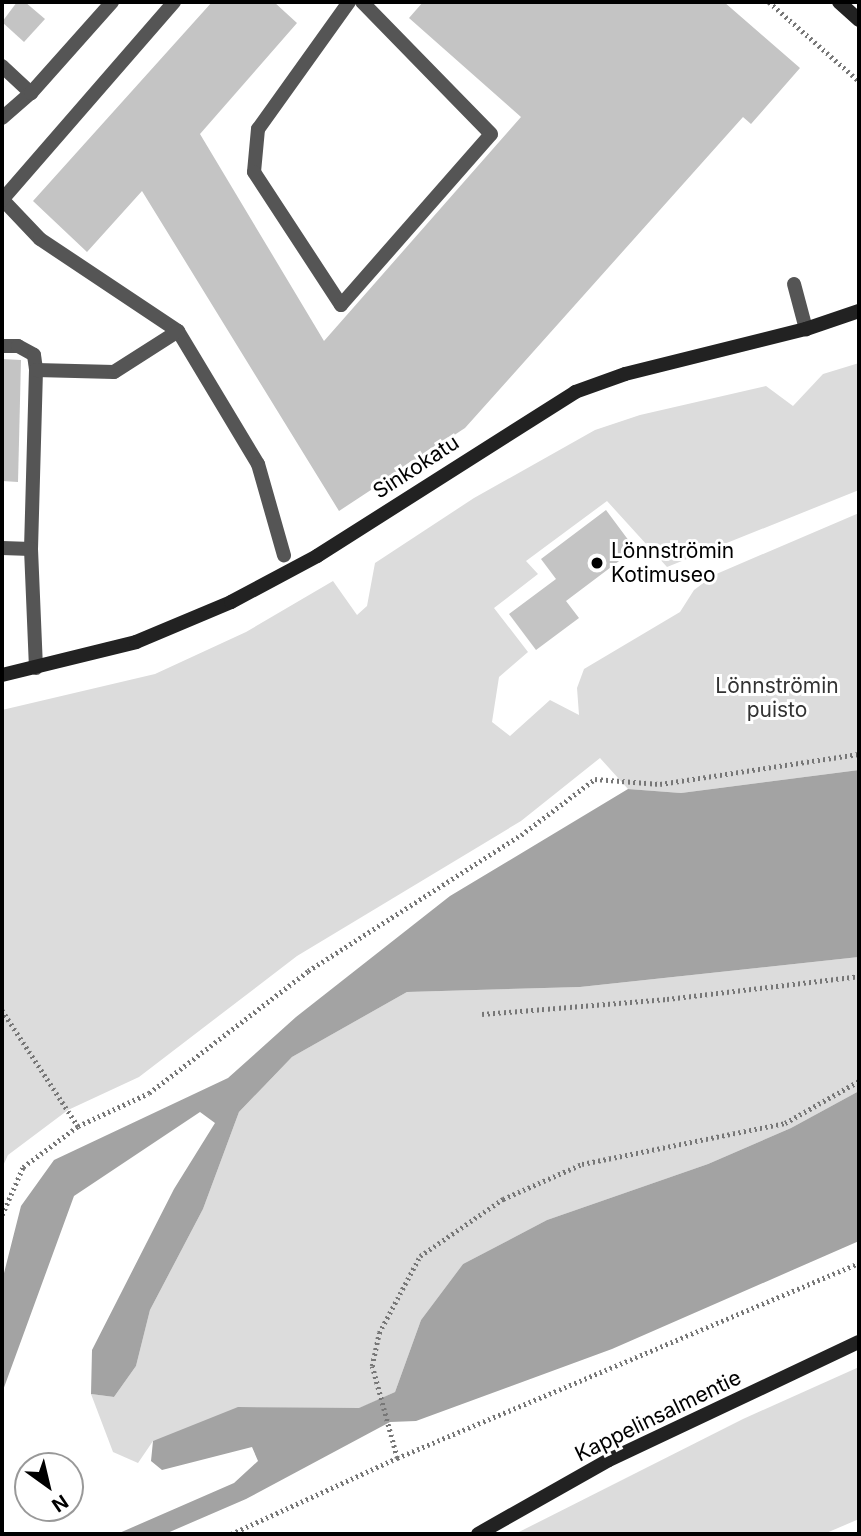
<!DOCTYPE html>
<html>
<head>
<meta charset="utf-8">
<style>
	body { margin:0 }
	#map { position:relative; width:861px; height:1536px; overflow:hidden; background:#fff; font-family:Inter,sans-serif }
	div>[style] { position:absolute }
	.green>* { inset:0; background:#dcdcdc }
	.water>* { inset:0; background:#a3a3a3 }
	.building>* { inset:0; background:#c4c4c4 }
	.path>* { height:4.5px; margin-top:-2.25px; transform-origin:0; background:repeating-linear-gradient(90deg,#777 0 2px,transparent 0 5.5px) }
	.lane>* { height:14px; margin:-7px; padding:0 7px; transform-origin:7px; border-radius:7px; background:#555 }
	.street>* { height:14px; margin:-7px; padding:0 7px; transform-origin:7px; border-radius:7px; background:#555 }
	.secondary>* { height:14px; margin:-7px; padding:0 7px; transform-origin:7px; border-radius:7px; background:#222 }
	.dots>* { width:19px; height:19px; translate:-50% -50%; box-sizing:border-box; border:4px solid #fff; border-radius:50% }
	span { translate:-50% -50%; white-space:nowrap; text-align:center; line-height:1.15; -webkit-text-stroke:6px #fff; paint-order:stroke }
	.street-label { font-size:21px; color:#000 }
	.poi-label { font-size:21px; color:#000 }
	.left { translate:0 -50%; text-align:left }
	.park-label { font-size:21px; color:#333 }
	.frame { position:absolute; inset:0; border:4px solid #000; pointer-events:none }
	.north { position:absolute; left:14px; top:1452px; width:70px; height:70px; box-sizing:border-box; background:#fff; border:2px solid #999; border-radius:50%; rotate:146deg; font-size:19px; font-weight:700; line-height:28px; text-align:center; color:#000 }
	.north::after { content:''; display:block; margin:auto; width:24px; height:32px; background:#000; clip-path:polygon(50% 0,100% 100%,50% 72%,0 100%) }
</style>
</head>
<body>
<div id="map">
	<div class="green">
		<div style="clip-path:polygon(859px 363px,859px 490px,667px 567px,607px 501px,526px 561px,538px 574px,494px 608px,528px 652px,499px 677px,492px 722px,510px 736px,550px 700px,579px 715px,577px 688px,584px 669px,680px 612px,694px 590px,714px 575px,859px 513px,859px 770px,681px 793px,628px 789px,600px 758px,521px 821px,297px 956px,139px 1077px,68px 1110px,8px 1155px,2px 1168px,2px 710px,155px 674px,246px 632px,333px 581px,357px 615px,367px 606px,375px 563px,474px 498px,595px 430px,640px 415px,766px 386px,793px 406px,823px 374px)"></div>
		<div style="clip-path:polygon(859px 957px,859px 1091px,791px 1128px,708px 1164px,547px 1220px,463px 1264px,421px 1320px,395px 1392px,360px 1408px,153px 1441px,138px 1463px,113px 1452px,91px 1394px,114px 1397px,136px 1366px,150px 1310px,203px 1209px,239px 1112px,292px 1057px,407px 992px,580px 987px)"></div>
		<div style="clip-path:polygon(859px 1367px,859px 1519px,824px 1534px,515px 1534px,743px 1419px)"></div>
	</div>
	<div class="water">
		<div style="clip-path:polygon(859px 770px,859px 957px,580px 987px,407px 992px,292px 1057px,239px 1112px,203px 1209px,150px 1310px,136px 1366px,114px 1397px,91px 1394px,92px 1350px,174px 1189px,215px 1123px,200px 1112px,74px 1196px,2px 1393px,2px 1281px,21px 1206px,54px 1160px,228px 1078px,296px 1017px,450px 896px,628px 789px,681px 793px)"></div>
		<div style="clip-path:polygon(859px 1091px,859px 1241px,612px 1349px,416px 1421px,390px 1422px,246px 1499px,165px 1534px,117px 1534px,234px 1483px,258px 1461px,252px 1447px,162px 1470px,151px 1461px,153px 1441px,238px 1407px,359px 1408px,395px 1392px,421px 1320px,463px 1264px,547px 1220px,708px 1164px,791px 1128px)"></div>
	</div>
	<div class="building">
		<div style="clip-path:polygon(17px 2px,25px 2px,45px 19px,24px 42px,2px 22px)"></div>
		<div style="clip-path:polygon(212px 2px,274px 2px,297px 23px,200px 134px,324px 341px,521px 117px,409px 18px,423px 2px,724px 2px,800px 68px,751px 124px,743px 117px,465px 428px,339px 511px,142px 191px,87px 252px,33px 201px)"></div>
		<div style="clip-path:polygon(2px 359px,21px 360px,18px 482px,2px 481px)"></div>
		<div style="clip-path:polygon(606px 510px,635px 549px,566px 601px,579px 618px,536px 650px,509px 614px,556px 579px,541px 559px)"></div>
	</div>
	<div class="path">
		<div style="left:769px;top:2px;width:120px;rotate:41.3deg"></div>
		<div style="left:2px;top:1010px;width:139px;rotate:56.8deg"></div>
		<div style="left:482px;top:1014px;width:186px;rotate:-4.6deg"></div>
		<div style="left:667px;top:999px;width:193px;rotate:-6.8deg"></div>
		<div style="left:2px;top:1215px;width:52px;rotate:-66.4deg"></div>
		<div style="left:23px;top:1167px;width:69px;rotate:-36.7deg"></div>
		<div style="left:78px;top:1126px;width:78px;rotate:-24.9deg"></div>
		<div style="left:149px;top:1093px;width:200px;rotate:-37.5deg"></div>
		<div style="left:308px;top:971px;width:253px;rotate:-32.6deg"></div>
		<div style="left:521px;top:835px;width:93px;rotate:-37.1deg"></div>
		<div style="left:595px;top:779px;width:65px;rotate:4.4deg"></div>
		<div style="left:660px;top:784px;width:201px;rotate:-8.6deg"></div>
		<div style="left:397px;top:1458px;width:95px;rotate:-105.2deg"></div>
		<div style="left:372px;top:1366px;width:34px;rotate:-78deg"></div>
		<div style="left:379px;top:1333px;width:87px;rotate:-62deg"></div>
		<div style="left:420px;top:1256px;width:101px;rotate:-34.5deg"></div>
		<div style="left:503px;top:1199px;width:86px;rotate:-23.9deg"></div>
		<div style="left:582px;top:1164px;width:207px;rotate:-11.4deg"></div>
		<div style="left:785px;top:1123px;width:85px;rotate:-29.6deg"></div>
		<div style="left:231px;top:1534px;width:183px;rotate:-24.6deg"></div>
		<div style="left:397px;top:1458px;width:501px;rotate:-22.88deg"></div>
	</div>
	<div class="lane">
		<div style="left:349px;top:2px;width:156px;rotate:125.6deg"></div>
		<div style="left:258px;top:129px;width:43px;rotate:95.3deg"></div>
		<div style="left:254px;top:172px;width:159px;rotate:56.8deg"></div>
		<div style="left:341px;top:305px;width:227px;rotate:-48.7deg"></div>
		<div style="left:491px;top:134px;width:185px;rotate:-134.3deg"></div>
		<div style="left:2px;top:199px;width:55px;rotate:46.5deg"></div>
		<div style="left:40px;top:239px;width:166px;rotate:33.7deg"></div>
		<div style="left:178px;top:331px;width:155px;rotate:59deg"></div>
		<div style="left:258px;top:464px;width:95px;rotate:74.1deg"></div>
		<div style="left:2px;top:200px;width:262px;rotate:-49deg"></div>
		<div style="left:794px;top:284px;width:47px;rotate:75.1deg"></div>
		<div style="left:2px;top:346px;width:16px"></div>
		<div style="left:18px;top:346px;width:18px;rotate:29deg"></div>
		<div style="left:34px;top:355px;width:15px;rotate:82deg"></div>
		<div style="left:36px;top:370px;width:179px;rotate:91.6deg"></div>
		<div style="left:31px;top:549px;width:119px;rotate:87.6deg"></div>
		<div style="left:36px;top:370px;width:78px;rotate:1.5deg"></div>
		<div style="left:114px;top:372px;width:76px;rotate:-32.6deg"></div>
		<div style="left:2px;top:548px;width:29px;rotate:2deg"></div>
	</div>
	<div class="street">
		<div style="left:2px;top:66px;width:40px;rotate:43deg"></div>
		<div style="left:2px;top:118px;width:38px;rotate:-41deg"></div>
		<div style="left:31px;top:93px;width:122px;rotate:-48.3deg"></div>
	</div>
	<div class="secondary">
		<div style="left:839px;top:2px;width:27px;rotate:42deg"></div>
		<div style="left:2px;top:675px;width:138px;rotate:-13.8deg"></div>
		<div style="left:136px;top:642px;width:103px;rotate:-22.8deg"></div>
		<div style="left:231px;top:602px;width:98px;rotate:-28.1deg"></div>
		<div style="left:317px;top:556px;width:306px;rotate:-32.4deg"></div>
		<div style="left:575px;top:392px;width:53px;rotate:-19.8deg"></div>
		<div style="left:625px;top:374px;width:187px;rotate:-14deg"></div>
		<div style="left:806px;top:329px;width:56px;rotate:-18.8deg"></div>
		<div style="left:478px;top:1534px;width:150px;rotate:-29.5deg"></div>
		<div style="left:609px;top:1460px;width:276px;rotate:-25.3deg"></div>
	</div>
	<div class="dots">
		<div style="left:597px;top:563px;background:#000"></div>
	</div>
	<div class="street-label">
		<span style="left:416px;top:467px;rotate:-33deg">Sinkokatu</span>
		<span style="left:658px;top:1416px;rotate:-26deg">Kappelinsalmentie</span>
	</div>
	<div class="poi-label">
		<span class="left" style="left:611px;top:563px">Lönnströmin<br>Kotimuseo</span>
	</div>
	<div class="park-label">
		<span style="left:777px;top:698px">Lönnströmin<br>puisto</span>
	</div>
	<div class="frame"></div>
	<div class="north">N</div>
</div>
</body>
</html>
